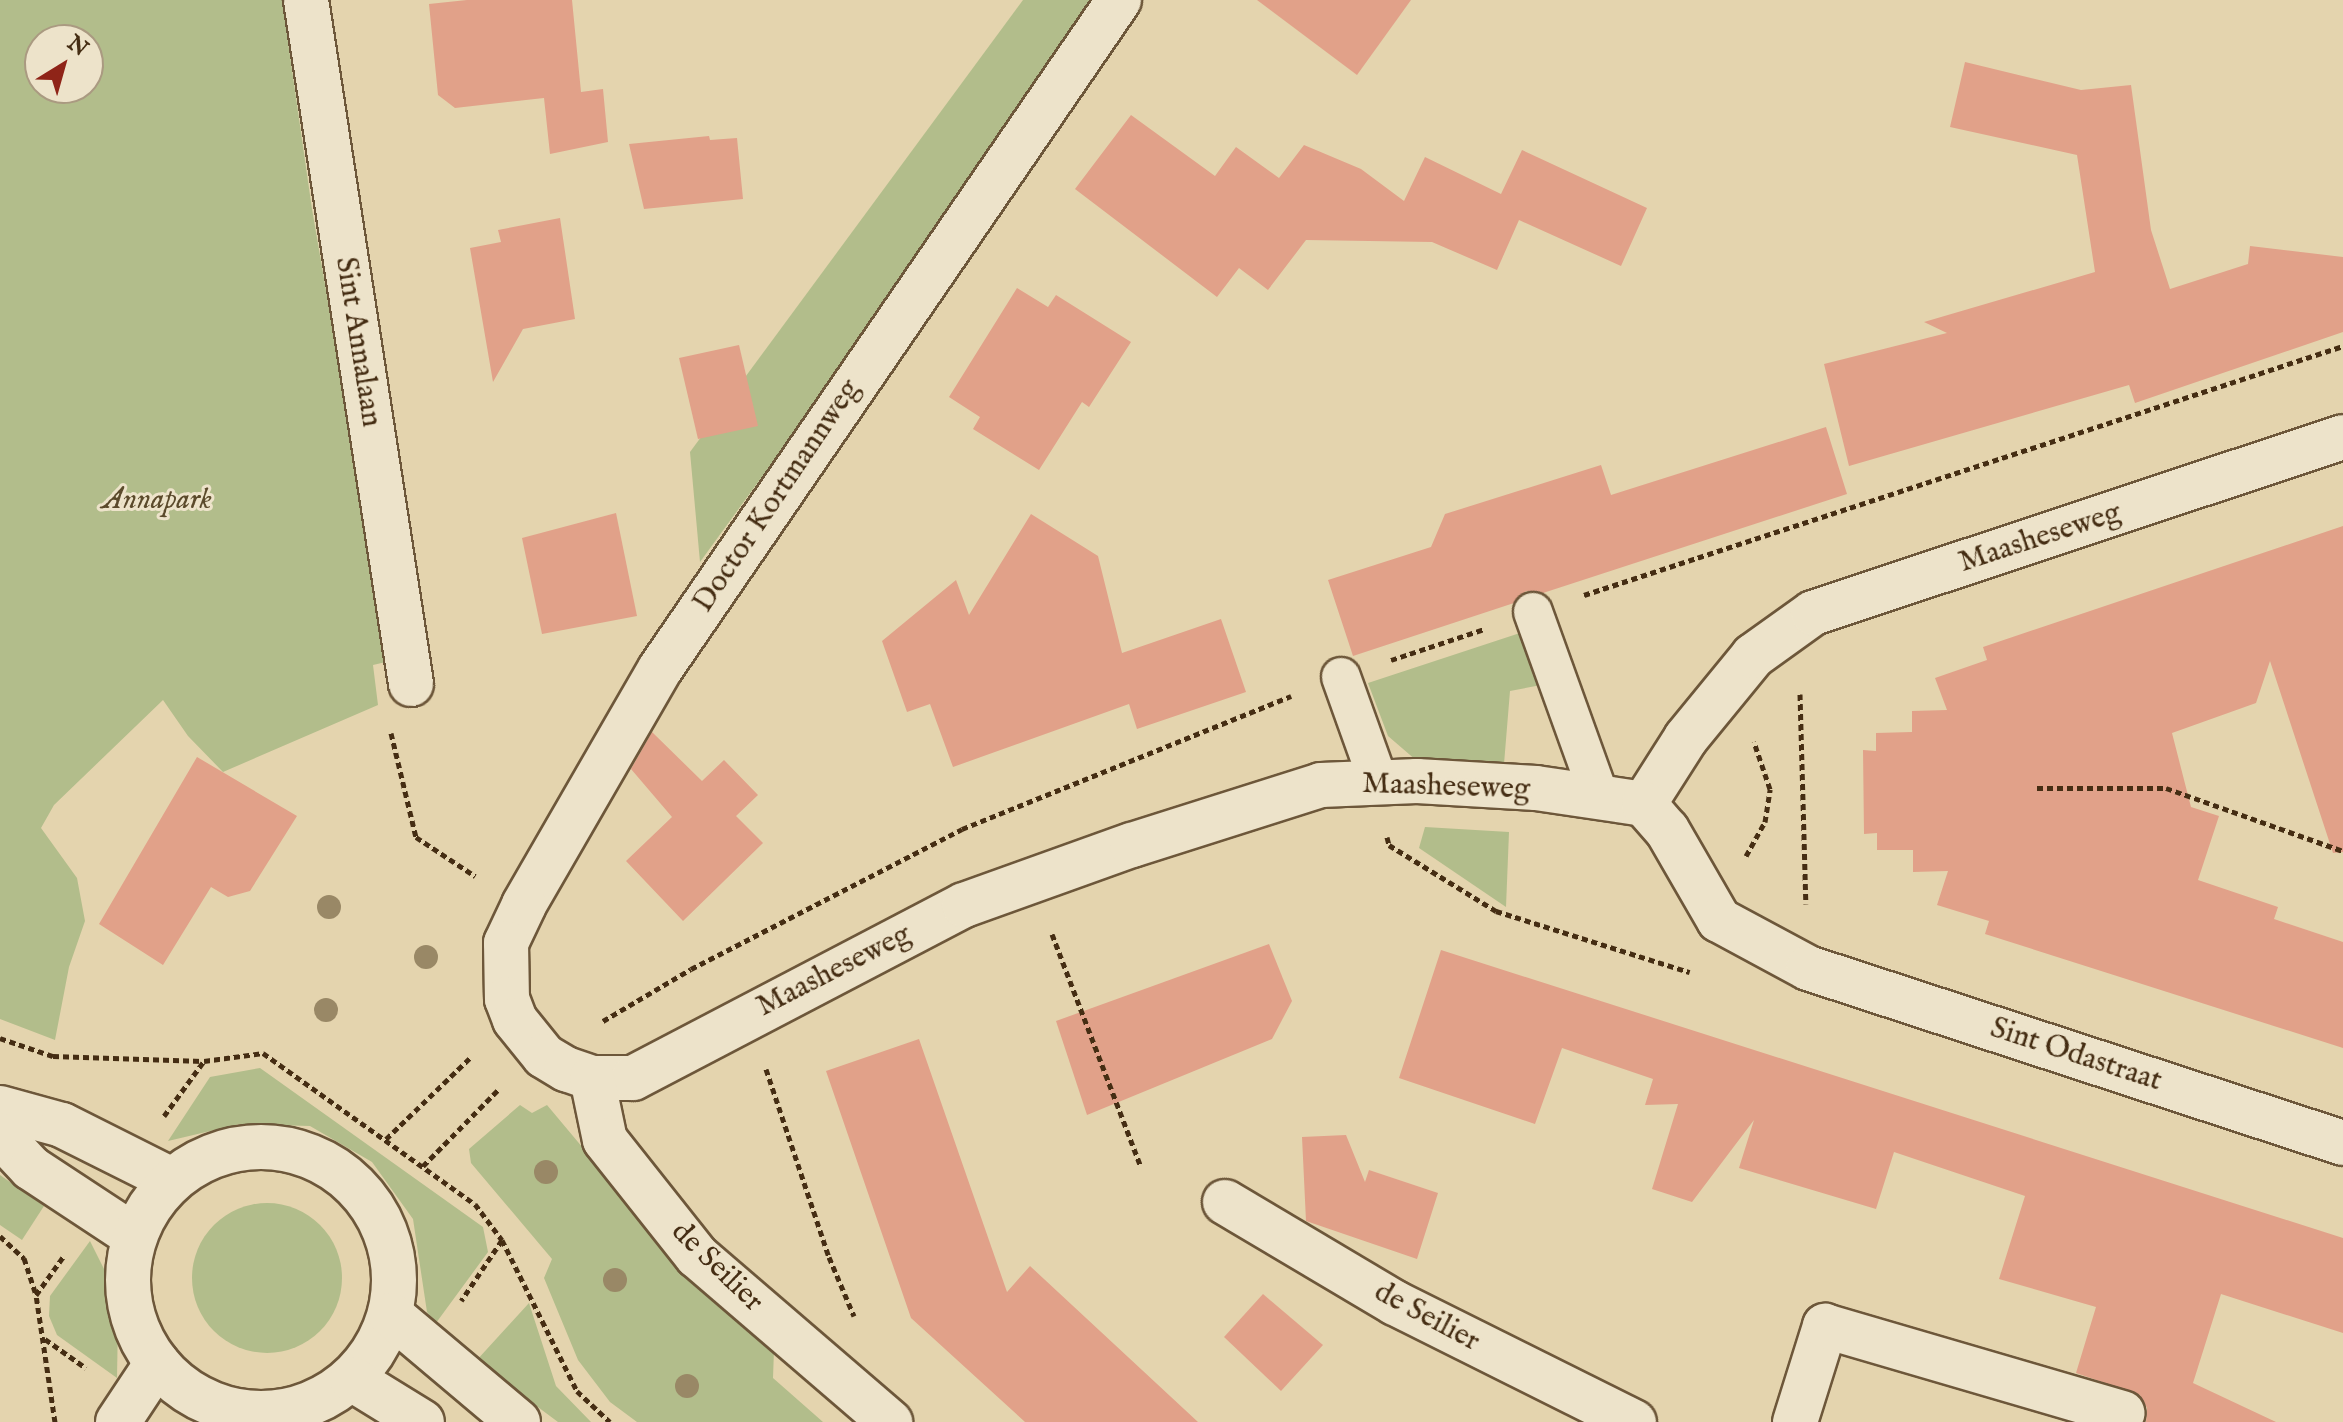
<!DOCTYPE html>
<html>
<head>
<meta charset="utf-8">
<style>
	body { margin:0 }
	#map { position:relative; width:2343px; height:1422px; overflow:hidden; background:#e4d4ae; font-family:"IM FELL English",serif }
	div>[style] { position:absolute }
	.green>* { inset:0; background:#b2bd8b }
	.round { border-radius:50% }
	.building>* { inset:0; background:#e1a189 }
	.path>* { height:5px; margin-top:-2.5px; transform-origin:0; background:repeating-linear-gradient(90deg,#452d13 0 6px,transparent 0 10px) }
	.roads { filter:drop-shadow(2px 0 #6d573a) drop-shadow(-2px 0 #6d573a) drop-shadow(0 2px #6d573a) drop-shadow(0 -2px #6d573a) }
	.lane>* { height:38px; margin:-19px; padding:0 19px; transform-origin:19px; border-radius:19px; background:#ede3ca }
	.street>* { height:44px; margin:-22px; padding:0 22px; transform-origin:22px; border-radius:22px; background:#ede3ca }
	.secondary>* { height:44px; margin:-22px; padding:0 22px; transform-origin:22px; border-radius:22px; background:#ede3ca }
	.secondary>.ring { margin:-22px; padding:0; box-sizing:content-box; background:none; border:44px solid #ede3ca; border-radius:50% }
	.trees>* { width:24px; height:24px; margin:-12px; border-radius:50%; background:#986 }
	span { translate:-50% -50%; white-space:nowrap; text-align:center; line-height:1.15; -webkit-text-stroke:6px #ede3ca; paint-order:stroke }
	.street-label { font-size:30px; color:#452d13 }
	.park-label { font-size:30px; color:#5b4a2b; font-style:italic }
	.north { position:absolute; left:24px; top:24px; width:80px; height:80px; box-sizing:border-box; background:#ede3ca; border:2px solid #aa9a81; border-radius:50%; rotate:37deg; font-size:22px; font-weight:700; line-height:32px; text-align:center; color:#452d13 }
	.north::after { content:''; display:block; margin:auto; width:28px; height:36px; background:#8f2418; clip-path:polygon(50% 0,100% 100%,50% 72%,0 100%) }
</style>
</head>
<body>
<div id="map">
	<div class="green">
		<div style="clip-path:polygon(evenodd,0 0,282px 0,312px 209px,390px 661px,373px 665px,378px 705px,223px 772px,188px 736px,163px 700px,54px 805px,41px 828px,77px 878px,85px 921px,69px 967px,55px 1040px,0 1019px,0 0,40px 40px,88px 40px,88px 88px,40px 88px,40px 40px)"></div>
		<div style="clip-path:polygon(1023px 0,1109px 0,700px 562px,690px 452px)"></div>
		<div style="clip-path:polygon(1523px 632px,1541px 685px,1510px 691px,1504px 764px,1417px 761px,1388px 736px,1368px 683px)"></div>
		<div style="clip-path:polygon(1425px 827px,1509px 832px,1506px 907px,1419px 848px)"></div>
		<div style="clip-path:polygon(260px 1068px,483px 1227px,488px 1252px,436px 1323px,427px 1312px,413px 1219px,372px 1162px,310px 1126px,240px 1124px,168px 1141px,210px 1077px)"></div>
		<div style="clip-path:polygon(520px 1105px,532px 1113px,547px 1105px,619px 1191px,774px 1350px,773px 1378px,823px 1422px,637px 1422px,610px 1402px,578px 1360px,544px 1278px,552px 1259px,471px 1163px,469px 1149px)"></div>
		<div style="clip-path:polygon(0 1175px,44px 1206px,22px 1240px,0 1225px)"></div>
		<div class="round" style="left:192px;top:1203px;width:150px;height:150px"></div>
		<div style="clip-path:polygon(90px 1241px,107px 1275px,118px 1320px,117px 1378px,57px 1335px,49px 1316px,50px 1296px)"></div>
		<div style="clip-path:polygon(529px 1303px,556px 1386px,591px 1422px,558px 1422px,476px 1361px)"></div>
	</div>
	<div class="building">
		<div style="clip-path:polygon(467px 0,572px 0,581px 92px,603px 89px,608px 142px,550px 154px,544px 98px,455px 108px,438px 95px,429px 4px)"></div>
		<div style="clip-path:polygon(1257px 0,1411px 0,1357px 75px)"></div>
		<div style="clip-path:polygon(1965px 62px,2081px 90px,2131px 85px,2151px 230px,2170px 289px,2248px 264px,2250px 246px,2343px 257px,2343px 332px,2135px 403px,2129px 385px,1849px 466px,1824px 364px,1947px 333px,1924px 322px,2095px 272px,2077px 155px,1950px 127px)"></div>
		<div style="clip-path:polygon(1131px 115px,1215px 176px,1236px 147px,1279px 178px,1304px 145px,1361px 169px,1404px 201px,1425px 157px,1501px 194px,1522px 150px,1647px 208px,1621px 266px,1519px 220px,1497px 270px,1432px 242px,1306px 240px,1268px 290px,1239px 268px,1217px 297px,1075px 189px)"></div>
		<div style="clip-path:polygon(709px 136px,710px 140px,737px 138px,743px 199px,644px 209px,629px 144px)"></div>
		<div style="clip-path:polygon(560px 218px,575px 319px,523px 329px,493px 382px,470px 248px,501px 242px,498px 230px)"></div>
		<div style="clip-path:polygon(1017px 288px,1048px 307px,1056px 295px,1131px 342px,1089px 407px,1082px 402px,1039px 470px,973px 429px,980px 417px,949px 397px)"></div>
		<div style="clip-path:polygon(739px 345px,758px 426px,698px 439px,679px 358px)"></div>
		<div style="clip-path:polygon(1826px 427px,1847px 494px,1543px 593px,1526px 591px,1514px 603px,1353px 656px,1328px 580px,1431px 547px,1445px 514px,1601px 465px,1611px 495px)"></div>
		<div style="clip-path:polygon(616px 513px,637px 616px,542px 634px,522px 538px)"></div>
		<div style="clip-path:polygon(1031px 514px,1098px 556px,1122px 653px,1221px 619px,1246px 692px,1137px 729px,1129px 704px,953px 767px,930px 704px,907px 712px,882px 641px,956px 580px,969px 615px)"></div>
		<div style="clip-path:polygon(2343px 526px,2343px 852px,2333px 853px,2270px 661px,2256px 703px,2172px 733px,2191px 807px,2219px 816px,2198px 880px,2278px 907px,2274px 919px,2343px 942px,2343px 1048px,1985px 934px,1989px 921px,1937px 905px,1948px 871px,1913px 872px,1913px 850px,1877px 850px,1877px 833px,1864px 834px,1863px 750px,1876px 751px,1876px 733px,1912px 732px,1912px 711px,1947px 710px,1935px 678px,1987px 660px,1983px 647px)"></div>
		<div style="clip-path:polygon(652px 732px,702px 781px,724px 760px,758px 795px,736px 816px,763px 843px,683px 921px,626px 861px,672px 817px,631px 769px)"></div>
		<div style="clip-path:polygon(197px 757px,297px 816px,250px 891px,228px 897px,211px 887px,163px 965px,99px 924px)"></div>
		<div style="clip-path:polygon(1269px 944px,1292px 1001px,1272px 1039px,1087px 1115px,1056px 1021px)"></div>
		<div style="clip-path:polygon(1441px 950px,2343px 1238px,2343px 1333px,2221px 1294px,2193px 1383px,2276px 1422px,2146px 1422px,2147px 1408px,2140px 1395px,2076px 1373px,2096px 1307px,1999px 1279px,2025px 1196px,1894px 1152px,1876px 1209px,1739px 1168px,1754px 1120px,1692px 1202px,1652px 1189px,1678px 1104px,1645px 1105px,1653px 1079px,1562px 1048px,1535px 1124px,1399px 1078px)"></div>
		<div style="clip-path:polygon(919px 1039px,1007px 1292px,1030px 1266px,1198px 1422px,1025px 1422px,911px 1318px,826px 1071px)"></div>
		<div style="clip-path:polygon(1346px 1135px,1365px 1182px,1369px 1170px,1438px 1193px,1417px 1259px,1306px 1221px,1302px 1137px)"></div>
		<div style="clip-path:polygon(1263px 1294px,1323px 1345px,1281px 1391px,1224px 1337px)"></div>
	</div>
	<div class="path">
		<div style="left:1584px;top:595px;width:799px;rotate:-18.16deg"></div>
		<div style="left:1391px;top:660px;width:98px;rotate:-18.4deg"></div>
		<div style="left:1800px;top:694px;width:210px;rotate:88.4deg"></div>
		<div style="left:391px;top:733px;width:107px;rotate:76.5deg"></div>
		<div style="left:416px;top:837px;width:71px;rotate:33.5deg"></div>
		<div style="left:2037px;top:788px;width:129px"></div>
		<div style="left:2166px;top:788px;width:188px;rotate:19.6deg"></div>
		<div style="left:1387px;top:837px;width:8px;rotate:76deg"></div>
		<div style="left:1389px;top:845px;width:126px;rotate:31.7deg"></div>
		<div style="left:1496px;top:911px;width:203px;rotate:17.5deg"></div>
		<div style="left:1746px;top:856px;width:39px;rotate:-61deg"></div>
		<div style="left:1765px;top:822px;width:33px;rotate:-81deg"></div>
		<div style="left:1770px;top:789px;width:50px;rotate:-108.8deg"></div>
		<div style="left:1052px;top:934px;width:247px;rotate:69.1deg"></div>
		<div style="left:603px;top:1021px;width:102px;rotate:-30.6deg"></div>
		<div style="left:691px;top:969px;width:305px;rotate:-27.3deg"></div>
		<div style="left:962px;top:829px;width:355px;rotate:-22deg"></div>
		<div style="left:0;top:1038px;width:56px;rotate:18.8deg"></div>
		<div style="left:53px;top:1056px;width:150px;rotate:1.9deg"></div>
		<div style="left:766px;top:1069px;width:198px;rotate:71.5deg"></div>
		<div style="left:829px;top:1257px;width:64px;rotate:67deg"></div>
		<div style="left:164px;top:1116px;width:68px;rotate:-54deg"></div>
		<div style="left:204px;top:1061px;width:60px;rotate:-7.7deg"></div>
		<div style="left:263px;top:1053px;width:260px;rotate:35.5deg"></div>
		<div style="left:475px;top:1204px;width:45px;rotate:53.1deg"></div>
		<div style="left:502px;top:1240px;width:73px;rotate:123.9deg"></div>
		<div style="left:386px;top:1139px;width:118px;rotate:-44deg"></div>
		<div style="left:423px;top:1166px;width:107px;rotate:-45.4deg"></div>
		<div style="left:0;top:1236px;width:33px;rotate:43deg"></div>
		<div style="left:24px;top:1258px;width:39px;rotate:72deg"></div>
		<div style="left:502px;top:1240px;width:169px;rotate:63.6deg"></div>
		<div style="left:577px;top:1391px;width:45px;rotate:43.2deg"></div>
		<div style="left:45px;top:1339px;width:50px;rotate:35.3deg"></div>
		<div style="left:55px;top:1422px;width:128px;rotate:-98.5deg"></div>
		<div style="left:36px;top:1295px;width:47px;rotate:-54.6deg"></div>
	</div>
	<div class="roads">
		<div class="lane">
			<div style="left:1533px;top:612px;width:198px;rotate:70.2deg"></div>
			<div style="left:1341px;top:677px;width:113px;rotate:70.3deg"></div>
		</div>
		<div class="street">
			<div style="left:306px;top:0;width:692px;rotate:81.27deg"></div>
			<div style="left:1119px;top:0;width:811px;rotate:124.45deg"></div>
			<div style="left:660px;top:669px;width:272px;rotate:120deg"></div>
			<div style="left:524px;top:905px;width:42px;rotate:115.3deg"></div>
			<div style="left:506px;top:943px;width:56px;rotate:89deg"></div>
			<div style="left:507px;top:999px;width:22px;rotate:69deg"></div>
			<div style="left:515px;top:1020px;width:46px;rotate:51.1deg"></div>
			<div style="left:544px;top:1056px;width:26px;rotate:31deg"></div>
			<div style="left:566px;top:1069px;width:28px;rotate:19deg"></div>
			<div style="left:592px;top:1078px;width:41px"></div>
			<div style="left:633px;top:1078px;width:373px;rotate:-27.6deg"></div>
			<div style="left:964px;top:905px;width:178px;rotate:-19.7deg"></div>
			<div style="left:1132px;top:845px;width:198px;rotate:-17.6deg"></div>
			<div style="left:1321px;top:785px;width:96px;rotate:-2.4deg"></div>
			<div style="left:1417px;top:781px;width:119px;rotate:3.4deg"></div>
			<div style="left:1536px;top:788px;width:109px;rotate:8.4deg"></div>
			<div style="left:1644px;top:804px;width:78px;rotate:-57.5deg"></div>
			<div style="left:1686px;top:738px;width:106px;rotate:-50.7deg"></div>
			<div style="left:1753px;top:656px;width:74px;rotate:-35.6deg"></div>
			<div style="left:1813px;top:613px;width:558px;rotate:-18.37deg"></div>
			<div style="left:1644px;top:804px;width:35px;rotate:49deg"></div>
			<div style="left:1667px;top:830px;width:104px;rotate:60deg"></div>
			<div style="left:1719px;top:920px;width:101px;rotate:28.3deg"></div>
			<div style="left:1808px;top:968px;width:563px;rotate:18.11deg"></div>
			<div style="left:592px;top:1078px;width:63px;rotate:78.2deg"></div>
			<div style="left:605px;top:1140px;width:148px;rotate:51.6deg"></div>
			<div style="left:697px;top:1256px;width:255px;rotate:40.7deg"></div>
			<div style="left:1225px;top:1202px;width:198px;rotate:30.7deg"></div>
			<div style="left:1395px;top:1303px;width:267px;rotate:26.5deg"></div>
			<div style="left:1795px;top:1422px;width:101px;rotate:-72.6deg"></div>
			<div style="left:1825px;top:1326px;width:310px;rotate:16.3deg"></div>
		</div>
		<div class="secondary">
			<div style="left:0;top:1108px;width:64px;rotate:15.3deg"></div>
			<div style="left:62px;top:1125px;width:123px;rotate:26.6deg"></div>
			<div style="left:0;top:1135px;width:45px;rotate:46.8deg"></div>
			<div style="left:31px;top:1168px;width:123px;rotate:33.4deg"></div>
			<div class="ring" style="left:128px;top:1147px;width:222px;height:222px"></div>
			<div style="left:391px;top:1315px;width:166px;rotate:40.1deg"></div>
			<div style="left:352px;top:1379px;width:82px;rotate:31.6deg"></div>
			<div style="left:118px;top:1422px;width:71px;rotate:-56.5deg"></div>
		</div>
	</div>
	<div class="trees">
		<div style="left:329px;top:907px"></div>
		<div style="left:426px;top:957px"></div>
		<div style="left:326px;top:1010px"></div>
		<div style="left:546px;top:1172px"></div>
		<div style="left:615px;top:1280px"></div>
		<div style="left:687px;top:1386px"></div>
	</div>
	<div class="street-label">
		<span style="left:358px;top:342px;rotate:81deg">Sint Annalaan</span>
		<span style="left:777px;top:496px;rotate:-56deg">Doctor Kortmannweg</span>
		<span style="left:2040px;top:538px;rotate:-18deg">Maasheseweg</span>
		<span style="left:1446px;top:787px;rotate:2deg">Maasheseweg</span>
		<span style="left:834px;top:971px;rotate:-27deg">Maasheseweg</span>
		<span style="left:2076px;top:1055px;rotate:18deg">Sint Odastraat</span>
		<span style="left:717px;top:1267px;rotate:44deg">de Seilier</span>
		<span style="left:1427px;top:1317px;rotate:28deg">de Seilier</span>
	</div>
	<div class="park-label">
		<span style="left:157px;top:500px">Annapark</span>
	</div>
	<div class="north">N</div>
</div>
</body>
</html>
